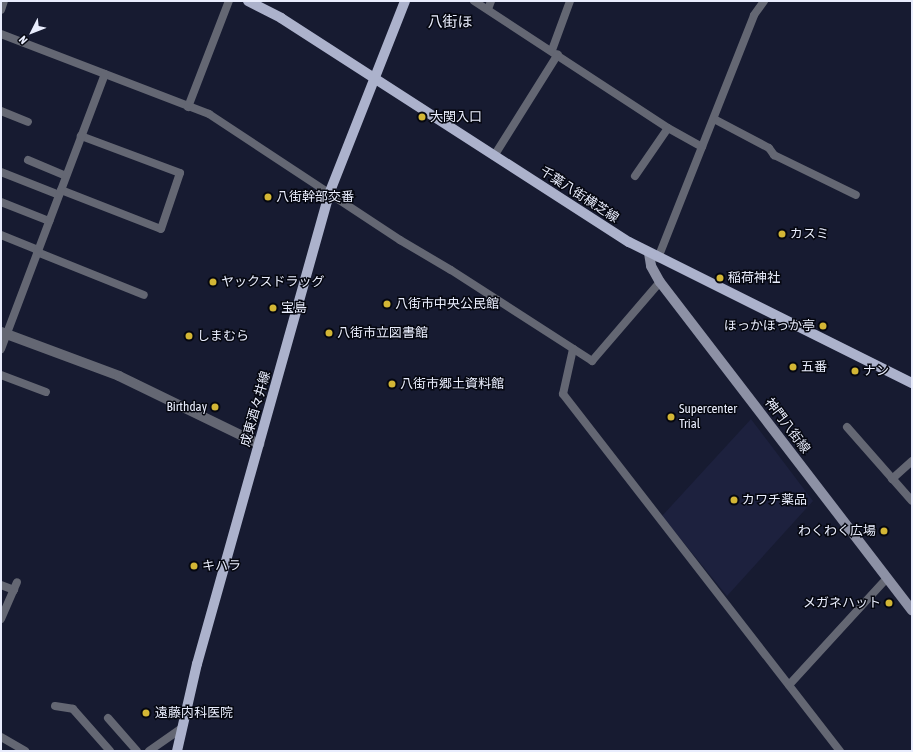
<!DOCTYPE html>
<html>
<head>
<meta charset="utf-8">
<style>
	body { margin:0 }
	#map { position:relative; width:913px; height:752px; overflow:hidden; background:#171b31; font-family:"Asap Condensed","Noto Sans JP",sans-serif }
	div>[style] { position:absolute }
	.built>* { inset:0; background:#1d213e }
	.minor>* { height:8px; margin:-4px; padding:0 4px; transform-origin:4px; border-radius:4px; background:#646773 }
	.tertiary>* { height:10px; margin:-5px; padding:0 5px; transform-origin:5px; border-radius:5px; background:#646773 }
	.secondary>* { height:10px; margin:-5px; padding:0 5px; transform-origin:5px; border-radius:5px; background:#8d91a5 }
	.primary>* { height:10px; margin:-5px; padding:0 5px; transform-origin:5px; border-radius:5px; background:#acb2cc }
	.dots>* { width:11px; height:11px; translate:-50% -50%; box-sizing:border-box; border:2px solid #050710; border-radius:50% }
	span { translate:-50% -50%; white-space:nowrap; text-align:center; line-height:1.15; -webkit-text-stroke:3px #050710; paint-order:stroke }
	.poi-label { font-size:13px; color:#e9edfd }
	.left { translate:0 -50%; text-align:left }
	.right { translate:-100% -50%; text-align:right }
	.street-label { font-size:13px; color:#e9edfd }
	.quarter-label { font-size:15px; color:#e9edfd }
	.frame { position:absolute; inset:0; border:2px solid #e9edfd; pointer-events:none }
	.north { position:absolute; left:12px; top:12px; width:40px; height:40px; -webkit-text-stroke:3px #050710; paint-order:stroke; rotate:228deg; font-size:11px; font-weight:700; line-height:16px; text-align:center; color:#e9edfd }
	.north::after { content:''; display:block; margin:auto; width:14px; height:18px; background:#e9edfd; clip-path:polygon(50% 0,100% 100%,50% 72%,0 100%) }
</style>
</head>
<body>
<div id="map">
	<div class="built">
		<div style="clip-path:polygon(751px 419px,813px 501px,727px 596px,662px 516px)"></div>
	</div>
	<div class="minor">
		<div style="left:474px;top:1px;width:232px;rotate:33.2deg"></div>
		<div style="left:668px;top:128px;width:39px;rotate:29deg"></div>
		<div style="left:488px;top:9px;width:9px;rotate:-69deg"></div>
		<div style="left:1px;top:10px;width:9px;rotate:-72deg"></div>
		<div style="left:1px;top:34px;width:223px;rotate:21deg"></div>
		<div style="left:209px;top:114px;width:229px;rotate:33.4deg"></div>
		<div style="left:400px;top:240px;width:59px;rotate:30.5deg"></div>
		<div style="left:451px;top:270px;width:168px;rotate:32.8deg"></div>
		<div style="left:592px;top:361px;width:104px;rotate:-49.3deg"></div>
		<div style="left:552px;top:50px;width:52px;rotate:-69.8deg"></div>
		<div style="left:188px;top:107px;width:114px;rotate:-68.9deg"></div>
		<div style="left:1px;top:111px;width:29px;rotate:22deg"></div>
		<div style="left:714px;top:119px;width:62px;rotate:27.8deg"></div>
		<div style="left:769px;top:148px;width:9px;rotate:54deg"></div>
		<div style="left:774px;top:155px;width:91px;rotate:26deg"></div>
		<div style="left:494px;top:156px;width:120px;rotate:-57.9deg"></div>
		<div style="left:28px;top:160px;width:41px;rotate:22.8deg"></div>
		<div style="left:1px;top:172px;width:62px;rotate:21.6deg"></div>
		<div style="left:635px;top:176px;width:58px;rotate:-55.5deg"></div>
		<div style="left:61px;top:190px;width:107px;rotate:21.3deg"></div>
		<div style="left:161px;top:229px;width:59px;rotate:-71.3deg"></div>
		<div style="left:180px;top:173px;width:106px;rotate:-159.5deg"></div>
		<div style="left:1px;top:202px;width:52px;rotate:21.6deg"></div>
		<div style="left:1px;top:235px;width:40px;rotate:22deg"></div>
		<div style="left:37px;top:252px;width:115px;rotate:21.9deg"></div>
		<div style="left:658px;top:258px;width:261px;rotate:-68.4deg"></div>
		<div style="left:754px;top:15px;width:17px;rotate:-54deg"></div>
		<div style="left:1px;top:349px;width:294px;rotate:-69.3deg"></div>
		<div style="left:573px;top:349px;width:46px;rotate:102.5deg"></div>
		<div style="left:563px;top:394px;width:452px;rotate:52.2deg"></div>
		<div style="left:1px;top:375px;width:48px;rotate:20.7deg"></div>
		<div style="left:847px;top:427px;width:98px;rotate:48.7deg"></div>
		<div style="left:892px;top:479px;width:27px;rotate:-42deg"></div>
		<div style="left:1px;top:585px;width:14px;rotate:21deg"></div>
		<div style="left:1px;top:619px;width:40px;rotate:-66.6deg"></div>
		<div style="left:789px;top:685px;width:145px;rotate:-47.5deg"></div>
		<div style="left:55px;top:706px;width:18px;rotate:9deg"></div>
		<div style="left:73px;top:709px;width:56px;rotate:48.6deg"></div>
		<div style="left:108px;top:718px;width:44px;rotate:48.7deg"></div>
		<div style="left:1px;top:737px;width:28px;rotate:30deg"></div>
		<div style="left:149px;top:751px;width:40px;rotate:-34.9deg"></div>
	</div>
	<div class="tertiary">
		<div style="left:1px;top:332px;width:126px;rotate:20.4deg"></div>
		<div style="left:119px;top:376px;width:156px;rotate:25.9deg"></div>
	</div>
	<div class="secondary">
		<div style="left:649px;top:253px;width:13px;rotate:81deg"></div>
		<div style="left:651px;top:266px;width:18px;rotate:61deg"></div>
		<div style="left:660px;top:282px;width:414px;rotate:52.5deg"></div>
	</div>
	<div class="primary">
		<div style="left:248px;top:1px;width:37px;rotate:27deg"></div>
		<div style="left:281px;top:18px;width:414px;rotate:32.8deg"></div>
		<div style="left:629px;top:242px;width:316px;rotate:26.5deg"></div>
		<div style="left:177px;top:751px;width:89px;rotate:-77.1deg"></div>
		<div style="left:197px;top:664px;width:488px;rotate:-74.3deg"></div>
		<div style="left:329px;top:194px;width:207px;rotate:-68.5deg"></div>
	</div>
	<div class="dots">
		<div style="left:422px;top:117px;background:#d3b635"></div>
		<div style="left:268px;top:197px;background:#d3b635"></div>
		<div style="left:782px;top:234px;background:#d3b635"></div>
		<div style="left:720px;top:278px;background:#d3b635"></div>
		<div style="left:213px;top:282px;background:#d3b635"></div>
		<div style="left:387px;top:304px;background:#d3b635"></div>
		<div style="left:273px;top:308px;background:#d3b635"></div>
		<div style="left:823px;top:326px;background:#d3b635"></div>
		<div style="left:329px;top:333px;background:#d3b635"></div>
		<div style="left:189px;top:336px;background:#d3b635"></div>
		<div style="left:793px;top:367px;background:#d3b635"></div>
		<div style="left:855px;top:371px;background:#d3b635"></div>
		<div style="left:392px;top:384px;background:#d3b635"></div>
		<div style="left:215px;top:407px;background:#d3b635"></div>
		<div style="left:671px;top:417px;background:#d3b635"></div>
		<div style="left:734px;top:500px;background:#d3b635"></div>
		<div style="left:884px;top:531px;background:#d3b635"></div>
		<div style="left:194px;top:566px;background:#d3b635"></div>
		<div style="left:889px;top:603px;background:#d3b635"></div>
		<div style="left:146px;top:713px;background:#d3b635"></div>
	</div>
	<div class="poi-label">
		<span class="left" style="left:430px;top:117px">大関入口</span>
		<span class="left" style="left:276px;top:197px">八街幹部交番</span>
		<span class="left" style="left:790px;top:234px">カスミ</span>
		<span class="left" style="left:728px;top:278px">稲荷神社</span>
		<span class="left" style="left:221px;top:282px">ヤックスドラッグ</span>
		<span class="left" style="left:395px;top:304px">八街市中央公民館</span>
		<span class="left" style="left:281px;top:308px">宝島</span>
		<span class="right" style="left:815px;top:326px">ほっかほっか亭</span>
		<span class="left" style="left:337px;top:333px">八街市立図書館</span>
		<span class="left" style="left:197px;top:336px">しまむら</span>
		<span class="left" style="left:801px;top:367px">五番</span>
		<span class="left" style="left:863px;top:371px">ナン</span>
		<span class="left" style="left:400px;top:384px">八街市郷土資料館</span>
		<span class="right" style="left:207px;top:407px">Birthday</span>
		<span class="left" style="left:679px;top:417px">Supercenter<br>Trial</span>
		<span class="left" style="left:742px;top:500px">カワチ薬品</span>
		<span class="right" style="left:876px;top:531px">わくわく広場</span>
		<span class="left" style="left:202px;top:566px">キハラ</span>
		<span class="right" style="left:881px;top:603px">メガネハット</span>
		<span class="left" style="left:155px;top:713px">遠藤内科医院</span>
	</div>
	<div class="street-label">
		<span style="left:579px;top:195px;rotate:33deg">千葉八街横芝線</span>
		<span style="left:256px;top:409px;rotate:-74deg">成東酒々井線</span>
		<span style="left:787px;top:426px;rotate:53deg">神門八街線</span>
	</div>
	<div class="quarter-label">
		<span style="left:450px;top:22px">八街ほ</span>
	</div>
	<div class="frame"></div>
	<div class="north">N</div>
</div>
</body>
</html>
